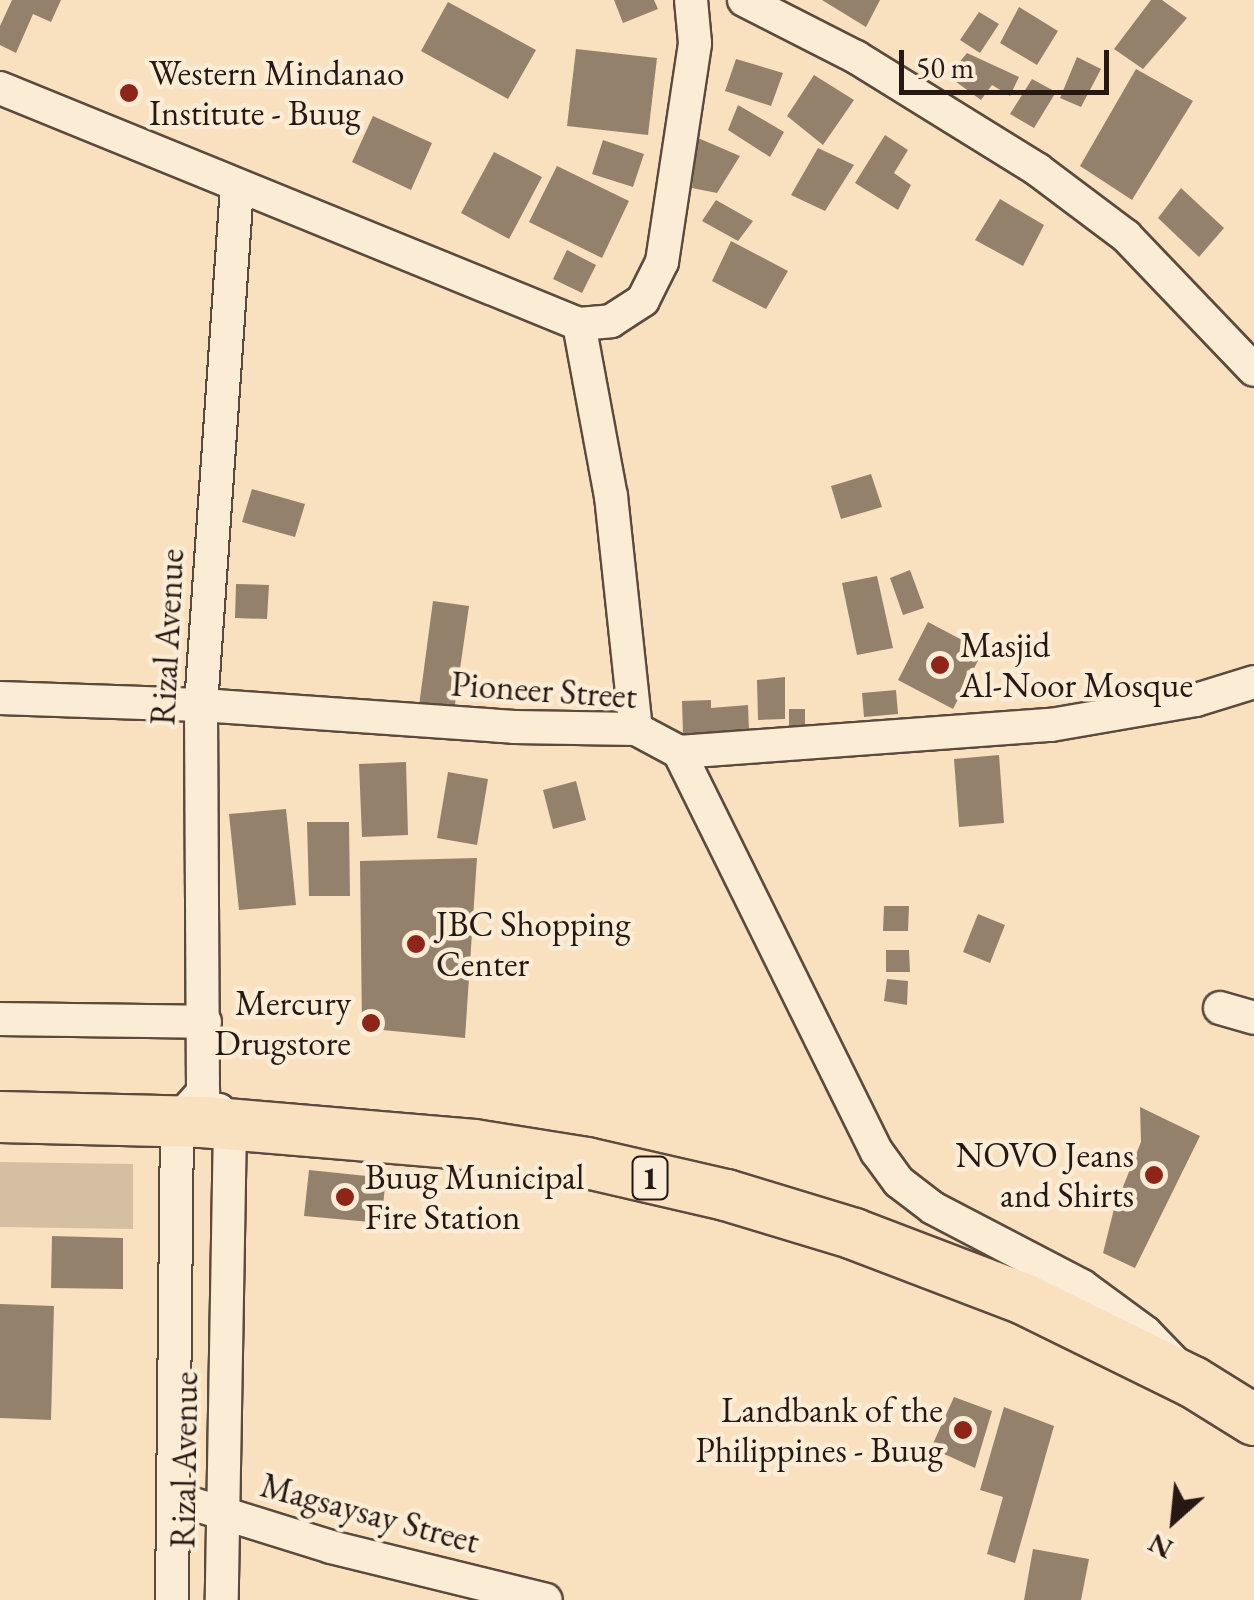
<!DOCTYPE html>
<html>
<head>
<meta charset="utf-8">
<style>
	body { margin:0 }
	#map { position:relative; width:1254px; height:1600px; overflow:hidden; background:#f9e1bf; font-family:"EB Garamond",serif }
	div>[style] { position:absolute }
	.green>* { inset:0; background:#d5bfa2 }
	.building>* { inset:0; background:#94816c }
	.roads { filter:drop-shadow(2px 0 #5b4a3e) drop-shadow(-2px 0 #5b4a3e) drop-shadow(0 2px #5b4a3e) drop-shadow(0 -2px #5b4a3e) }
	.minor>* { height:32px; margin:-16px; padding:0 16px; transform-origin:16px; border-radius:16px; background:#fbecd5 }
	.highway>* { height:50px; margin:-25px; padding:0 25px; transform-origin:25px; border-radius:25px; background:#f9e1bf }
	.dots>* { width:28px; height:28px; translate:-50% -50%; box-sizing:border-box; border:5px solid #fbecd5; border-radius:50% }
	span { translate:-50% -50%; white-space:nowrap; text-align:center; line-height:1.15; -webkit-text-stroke:9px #fbecd5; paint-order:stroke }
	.shield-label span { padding:2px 8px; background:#fbecd5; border:2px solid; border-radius:8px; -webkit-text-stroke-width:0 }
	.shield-label { font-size:32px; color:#261813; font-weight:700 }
	.poi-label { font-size:35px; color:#261813 }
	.left { translate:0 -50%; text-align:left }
	.right { translate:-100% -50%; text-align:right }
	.street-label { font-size:35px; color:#261813 }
	.north { position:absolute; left:1124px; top:1470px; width:100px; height:100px; -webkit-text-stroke:8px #fbecd5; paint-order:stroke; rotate:207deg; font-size:28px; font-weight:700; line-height:40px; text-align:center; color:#261813 }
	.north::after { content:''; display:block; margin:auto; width:35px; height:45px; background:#261813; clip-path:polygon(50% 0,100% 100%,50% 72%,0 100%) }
	.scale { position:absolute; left:899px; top:50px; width:210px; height:45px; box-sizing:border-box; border:5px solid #261813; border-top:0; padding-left:12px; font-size:30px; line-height:35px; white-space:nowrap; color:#261813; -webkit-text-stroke:8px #fbecd5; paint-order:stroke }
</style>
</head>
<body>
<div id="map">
	<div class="green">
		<div style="clip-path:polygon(0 1162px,133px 1164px,133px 1229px,0 1227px)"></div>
	</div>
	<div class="building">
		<div style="clip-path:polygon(12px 0,61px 0,51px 22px,33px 14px,16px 53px,0 45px,0 26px)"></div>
		<div style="clip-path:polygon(614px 0,654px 0,658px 9px,623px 23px)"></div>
		<div style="clip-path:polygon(822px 0,880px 0,866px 27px)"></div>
		<div style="clip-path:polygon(1151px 0,1162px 0,1187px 18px,1143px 69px,1114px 49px)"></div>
		<div style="clip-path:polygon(448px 2px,536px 50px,508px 99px,421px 51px)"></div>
		<div style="clip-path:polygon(1019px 7px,1058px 31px,1037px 65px,1000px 43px)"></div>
		<div style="clip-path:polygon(979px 12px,999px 24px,980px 53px,960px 40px)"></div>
		<div style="clip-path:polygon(576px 49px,657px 58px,648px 135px,567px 126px)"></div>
		<div style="clip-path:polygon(967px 53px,1019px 77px,1010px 96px,992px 85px,981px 100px,948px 76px)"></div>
		<div style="clip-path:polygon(1077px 57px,1101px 69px,1081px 107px,1060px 98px)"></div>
		<div style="clip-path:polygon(736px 59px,783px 73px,771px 106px,725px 91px)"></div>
		<div style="clip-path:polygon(1136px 69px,1193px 101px,1132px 200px,1080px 166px)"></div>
		<div style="clip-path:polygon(814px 75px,854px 100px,823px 145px,787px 116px)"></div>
		<div style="clip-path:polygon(1032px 79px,1056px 92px,1034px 128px,1010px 114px)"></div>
		<div style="clip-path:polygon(738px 105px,784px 132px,770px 157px,728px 130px)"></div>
		<div style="clip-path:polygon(373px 116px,432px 143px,411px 190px,352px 162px)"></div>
		<div style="clip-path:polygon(885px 135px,908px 150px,894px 173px,911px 185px,898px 210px,855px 183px)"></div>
		<div style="clip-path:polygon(698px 138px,740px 156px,717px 193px,692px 188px)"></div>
		<div style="clip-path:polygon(603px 140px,644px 154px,633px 187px,592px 174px)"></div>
		<div style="clip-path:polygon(818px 148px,854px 165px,825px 211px,791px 195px)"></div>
		<div style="clip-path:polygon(494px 152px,542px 177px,509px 239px,461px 213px)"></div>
		<div style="clip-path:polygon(557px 166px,629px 201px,602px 258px,529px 222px)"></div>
		<div style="clip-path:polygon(1181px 188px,1224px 228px,1199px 257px,1158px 218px)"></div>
		<div style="clip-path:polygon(1000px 199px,1044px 225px,1023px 266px,975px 240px)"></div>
		<div style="clip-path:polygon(716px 200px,753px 221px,738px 241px,702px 221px)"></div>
		<div style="clip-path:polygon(731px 241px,788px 271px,766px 309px,712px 281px)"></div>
		<div style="clip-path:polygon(567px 250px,596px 265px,582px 293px,553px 279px)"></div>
		<div style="clip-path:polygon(871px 474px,882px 507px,841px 519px,831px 486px)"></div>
		<div style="clip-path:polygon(252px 489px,305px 504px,295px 537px,242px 522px)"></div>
		<div style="clip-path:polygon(910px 570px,924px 608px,903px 615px,890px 578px)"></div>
		<div style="clip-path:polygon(877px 576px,893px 648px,857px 655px,842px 583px)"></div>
		<div style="clip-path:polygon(236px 584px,269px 585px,267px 619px,235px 618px)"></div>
		<div style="clip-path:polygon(433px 601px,469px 606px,454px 711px,419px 706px)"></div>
		<div style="clip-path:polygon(928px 622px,983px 651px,953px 709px,898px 680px)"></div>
		<div style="clip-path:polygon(785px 677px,785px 719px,758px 720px,757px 680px)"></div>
		<div style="clip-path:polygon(896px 690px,898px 714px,864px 717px,862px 693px)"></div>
		<div style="clip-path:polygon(711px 700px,711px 708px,748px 705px,749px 730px,683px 734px,682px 701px)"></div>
		<div style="clip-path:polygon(789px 709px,805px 709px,805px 728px,789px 728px)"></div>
		<div style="clip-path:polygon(999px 755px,1004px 823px,959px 827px,954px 759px)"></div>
		<div style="clip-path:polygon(406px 762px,408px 835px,362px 837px,359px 764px)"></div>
		<div style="clip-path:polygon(448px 772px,488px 779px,477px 845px,437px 838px)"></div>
		<div style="clip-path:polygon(576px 781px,586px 820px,553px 829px,543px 790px)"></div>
		<div style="clip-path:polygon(286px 809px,296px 905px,239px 910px,229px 814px)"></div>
		<div style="clip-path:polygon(307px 822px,349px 822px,350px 896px,309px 896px)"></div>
		<div style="clip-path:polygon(477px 858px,465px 1038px,362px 1028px,360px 861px)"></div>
		<div style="clip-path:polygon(884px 906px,909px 906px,908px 931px,883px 931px)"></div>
		<div style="clip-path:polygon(978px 914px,1005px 925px,990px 963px,963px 952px)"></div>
		<div style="clip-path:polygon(886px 950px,909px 950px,910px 972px,886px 972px)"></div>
		<div style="clip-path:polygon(887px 979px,908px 981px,907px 1005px,884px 1001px)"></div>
		<div style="clip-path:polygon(1140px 1107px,1200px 1136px,1135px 1268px,1103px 1253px,1114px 1209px,1141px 1142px)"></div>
		<div style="clip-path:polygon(309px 1170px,386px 1178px,381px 1223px,304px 1216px)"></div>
		<div style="clip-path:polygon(52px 1236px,123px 1238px,123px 1289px,51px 1288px)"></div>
		<div style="clip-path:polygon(0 1304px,54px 1306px,51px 1420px,0 1418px)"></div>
		<div style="clip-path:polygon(954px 1397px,992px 1411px,975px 1468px,931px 1448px)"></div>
		<div style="clip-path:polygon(1004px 1407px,1054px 1426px,1015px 1563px,987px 1554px,1003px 1497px,980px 1490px)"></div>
		<div style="clip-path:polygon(1033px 1549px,1089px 1559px,1081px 1600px,1024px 1600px)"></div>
	</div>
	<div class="roads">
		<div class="minor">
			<div style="left:744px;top:0;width:126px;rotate:27deg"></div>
			<div style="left:856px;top:57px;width:214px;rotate:31.8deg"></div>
			<div style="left:1038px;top:170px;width:110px;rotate:36.9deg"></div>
			<div style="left:1126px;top:236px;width:185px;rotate:46.3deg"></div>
			<div style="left:0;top:88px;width:625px;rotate:22.18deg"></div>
			<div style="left:579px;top:324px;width:32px;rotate:-5deg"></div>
			<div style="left:611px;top:321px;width:38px;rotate:-33deg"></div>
			<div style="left:643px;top:300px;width:42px;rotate:-63.4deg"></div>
			<div style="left:662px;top:262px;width:221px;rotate:-81.4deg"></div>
			<div style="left:695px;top:43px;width:43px;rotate:-95.3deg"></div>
			<div style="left:579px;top:324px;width:175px;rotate:79.5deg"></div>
			<div style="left:611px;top:496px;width:234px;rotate:83.9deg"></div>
			<div style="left:0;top:698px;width:201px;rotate:2deg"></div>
			<div style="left:201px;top:705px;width:314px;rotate:4deg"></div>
			<div style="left:514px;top:727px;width:122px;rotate:0.9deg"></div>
			<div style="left:636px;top:729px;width:49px;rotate:28.1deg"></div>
			<div style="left:679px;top:752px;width:373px;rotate:-4.2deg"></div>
			<div style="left:1051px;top:725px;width:147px;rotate:-9.8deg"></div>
			<div style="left:1196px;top:700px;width:61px;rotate:-17.2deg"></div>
			<div style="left:679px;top:752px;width:446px;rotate:63.7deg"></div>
			<div style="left:877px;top:1152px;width:37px;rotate:54deg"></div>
			<div style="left:899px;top:1182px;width:43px;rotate:37.4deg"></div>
			<div style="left:933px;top:1208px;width:168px;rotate:27.6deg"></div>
			<div style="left:1082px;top:1286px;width:79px;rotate:36.3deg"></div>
			<div style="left:1146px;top:1333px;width:39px;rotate:46deg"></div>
			<div style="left:1220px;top:1008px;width:35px;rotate:16deg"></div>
			<div style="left:0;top:1019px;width:205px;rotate:0.8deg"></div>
			<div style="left:219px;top:1110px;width:18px;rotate:52deg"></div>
			<div style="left:230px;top:1124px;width:476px;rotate:91deg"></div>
			<div style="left:174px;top:1498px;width:164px;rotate:17.3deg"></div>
			<div style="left:331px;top:1547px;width:221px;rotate:13.8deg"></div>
			<div style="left:172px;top:1600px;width:479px;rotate:-89.4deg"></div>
			<div style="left:177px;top:1121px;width:39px;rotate:-48deg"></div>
			<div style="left:203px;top:1092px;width:387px;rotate:-90.3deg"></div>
			<div style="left:201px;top:705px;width:518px;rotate:-86.02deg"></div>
		</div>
		<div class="highway">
			<div style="left:0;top:1117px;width:202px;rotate:1.4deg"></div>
			<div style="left:202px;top:1122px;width:273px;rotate:4.8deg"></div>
			<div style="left:474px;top:1145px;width:114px;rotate:9.1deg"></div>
			<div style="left:587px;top:1163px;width:143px;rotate:13deg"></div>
			<div style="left:726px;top:1195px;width:134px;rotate:16.9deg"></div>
			<div style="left:854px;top:1234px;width:182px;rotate:20.9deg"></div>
			<div style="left:1024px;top:1299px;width:188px;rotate:26.2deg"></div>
			<div style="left:1193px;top:1382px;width:72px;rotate:31.9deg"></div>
		</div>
	</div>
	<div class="dots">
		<div style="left:129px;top:93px;background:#8f2418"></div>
		<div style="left:940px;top:665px;background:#8f2418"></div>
		<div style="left:416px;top:944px;background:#8f2418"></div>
		<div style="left:371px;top:1023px;background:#8f2418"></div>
		<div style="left:1154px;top:1175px;background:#8f2418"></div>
		<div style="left:345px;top:1197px;background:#8f2418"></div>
		<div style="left:963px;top:1430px;background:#8f2418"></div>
	</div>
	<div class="shield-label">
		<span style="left:650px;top:1178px">1</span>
	</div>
	<div class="poi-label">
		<span class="left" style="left:149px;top:93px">Western Mindanao<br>Institute - Buug</span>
		<span class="left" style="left:960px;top:665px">Masjid<br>Al-Noor Mosque</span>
		<span class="left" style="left:436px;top:944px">JBC Shopping<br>Center</span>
		<span class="right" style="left:351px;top:1023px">Mercury<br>Drugstore</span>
		<span class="right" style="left:1134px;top:1175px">NOVO Jeans<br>and Shirts</span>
		<span class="left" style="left:365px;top:1197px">Buug Municipal<br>Fire Station</span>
		<span class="right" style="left:943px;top:1430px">Landbank of the<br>Philippines - Buug</span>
	</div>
	<div class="street-label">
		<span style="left:167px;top:637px;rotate:-87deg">Rizal Avenue</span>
		<span style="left:544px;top:690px;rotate:4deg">Pioneer Street</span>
		<span style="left:184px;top:1460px;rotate:-89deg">Rizal Avenue</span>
		<span style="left:370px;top:1513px;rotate:15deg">Magsaysay Street</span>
	</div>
	<div class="north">N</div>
	<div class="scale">50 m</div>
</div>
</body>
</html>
